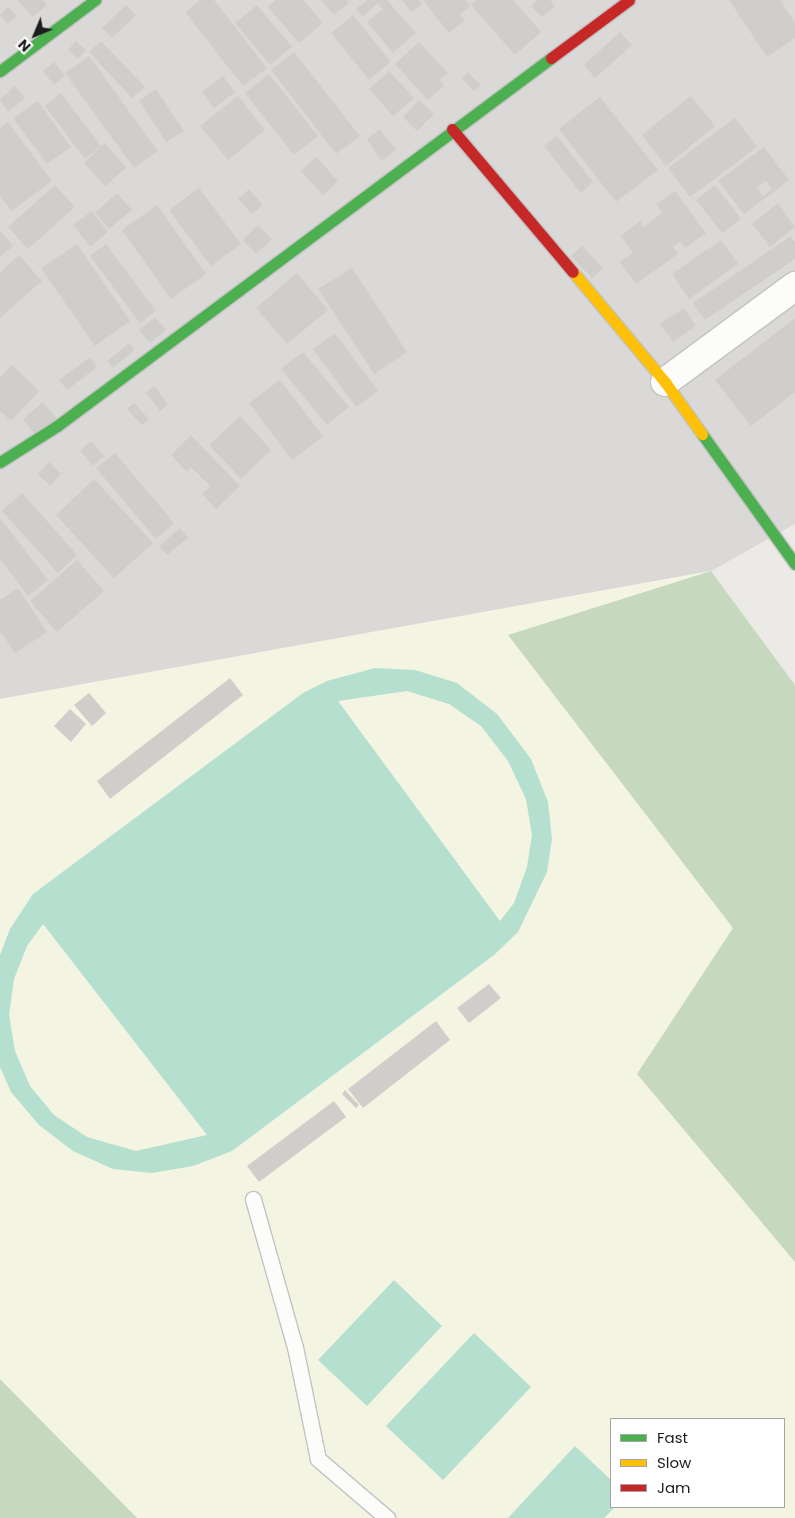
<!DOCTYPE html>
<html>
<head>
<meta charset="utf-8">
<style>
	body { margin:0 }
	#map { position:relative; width:795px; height:1518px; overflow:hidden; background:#ebeae6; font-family:Poppins,sans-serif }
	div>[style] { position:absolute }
	.residential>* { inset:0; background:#dad9d7 }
	.education>* { inset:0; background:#f3f4e2 }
	.forest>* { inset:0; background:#c6d8bd }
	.pitch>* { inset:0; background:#b5dfcf }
	.building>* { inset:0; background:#d0cecb }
	.roads { filter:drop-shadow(1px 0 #c2c2c0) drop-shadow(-1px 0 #c2c2c0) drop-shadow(0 1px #c2c2c0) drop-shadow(0 -1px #c2c2c0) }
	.lane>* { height:15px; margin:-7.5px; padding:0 7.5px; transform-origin:7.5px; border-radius:7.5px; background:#fcfcfb }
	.street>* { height:28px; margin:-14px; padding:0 14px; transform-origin:14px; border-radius:14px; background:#fcfcfb }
	.fast>* { height:11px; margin:-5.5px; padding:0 5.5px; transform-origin:5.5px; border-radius:5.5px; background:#4caf50 }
	.slow>* { height:11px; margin:-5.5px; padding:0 5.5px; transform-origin:5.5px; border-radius:5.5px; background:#ffc107 }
	.jam>* { height:11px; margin:-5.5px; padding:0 5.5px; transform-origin:5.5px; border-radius:5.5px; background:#c62828 }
	span { translate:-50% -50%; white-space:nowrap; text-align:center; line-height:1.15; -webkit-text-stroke:4px #fff; paint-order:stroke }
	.legend { position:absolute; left:610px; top:1418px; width:175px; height:90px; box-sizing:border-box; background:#fff; border:1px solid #a5a5a5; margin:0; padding:6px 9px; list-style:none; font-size:15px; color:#1d1d1d }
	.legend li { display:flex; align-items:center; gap:10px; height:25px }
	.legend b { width:25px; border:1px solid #a5a5a5 }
	.north { position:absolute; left:10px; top:10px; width:50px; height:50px; -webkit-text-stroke:4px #fff; paint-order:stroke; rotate:225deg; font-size:14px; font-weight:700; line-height:20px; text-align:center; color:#1d1d1d }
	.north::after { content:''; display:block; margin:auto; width:18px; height:22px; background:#1d1d1d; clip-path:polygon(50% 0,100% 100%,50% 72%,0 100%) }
</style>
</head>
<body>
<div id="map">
	<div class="residential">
		<div style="clip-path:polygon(0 0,795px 0,795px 524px,711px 571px,0 699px)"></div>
	</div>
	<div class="education">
		<div style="clip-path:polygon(evenodd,711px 571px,795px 685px,795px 1518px,0 1518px,0 699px,711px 571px,611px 1419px,784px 1419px,784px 1507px,611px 1507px,611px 1419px)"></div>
	</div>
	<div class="forest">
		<div style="clip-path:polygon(711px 571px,795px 685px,795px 1262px,637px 1074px,733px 928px,508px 635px)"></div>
		<div style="clip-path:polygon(0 1379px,137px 1518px,0 1518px)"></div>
	</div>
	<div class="pitch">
		<div style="clip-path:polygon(evenodd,375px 668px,415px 670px,457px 683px,497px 714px,531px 759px,548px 802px,552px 839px,547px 872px,518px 932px,494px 955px,232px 1151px,193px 1166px,152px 1173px,113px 1169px,73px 1151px,39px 1125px,11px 1092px,0 1067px,0 955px,10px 929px,33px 894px,303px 693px,327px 681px,375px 668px,407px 691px,449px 704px,481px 726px,508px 761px,526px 799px,532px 835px,527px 867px,514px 903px,500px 921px,338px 701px,407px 691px,375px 668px,43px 924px,207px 1135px,136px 1151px,87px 1137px,54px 1115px,30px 1086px,15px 1051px,9px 1015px,14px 979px,27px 946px,43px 924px)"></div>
		<div style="clip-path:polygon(394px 1280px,442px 1326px,367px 1406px,318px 1360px)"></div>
		<div style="clip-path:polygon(474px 1333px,531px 1387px,443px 1480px,386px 1426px)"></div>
		<div style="clip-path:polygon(575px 1446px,611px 1480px,611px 1507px,615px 1507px,604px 1518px,508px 1518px)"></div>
	</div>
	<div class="building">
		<div style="clip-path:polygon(17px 0,43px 0,47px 5px,33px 17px)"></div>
		<div style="clip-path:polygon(200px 0,214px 0,267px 68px,243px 86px,185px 12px)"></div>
		<div style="clip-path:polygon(276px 0,303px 0,323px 23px,299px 43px,268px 7px)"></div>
		<div style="clip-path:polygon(321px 0,347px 0,349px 3px,334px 15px)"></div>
		<div style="clip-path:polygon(367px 0,387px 0,416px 33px,393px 53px,367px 22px,383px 9px,378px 3px,362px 17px,356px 9px)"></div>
		<div style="clip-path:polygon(402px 0,419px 0,422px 4px,411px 12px)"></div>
		<div style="clip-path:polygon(423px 0,465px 0,470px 6px,460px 14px,465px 20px,449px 33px)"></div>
		<div style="clip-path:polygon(476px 0,513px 0,541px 32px,515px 55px,471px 5px)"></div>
		<div style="clip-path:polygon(537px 0,550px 0,555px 6px,542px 17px,531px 6px)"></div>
		<div style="clip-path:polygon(729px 0,780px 0,795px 23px,795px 38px,767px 57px)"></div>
		<div style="clip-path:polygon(126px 5px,136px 15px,112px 38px,102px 28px)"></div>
		<div style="clip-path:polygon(257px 5px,292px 47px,270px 65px,235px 23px)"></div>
		<div style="clip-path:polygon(8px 6px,17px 16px,8px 24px,0 15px)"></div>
		<div style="clip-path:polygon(353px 15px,391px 62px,369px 80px,331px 33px)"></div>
		<div style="clip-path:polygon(620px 32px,632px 45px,595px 78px,584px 65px)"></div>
		<div style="clip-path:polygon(76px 41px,86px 50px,78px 59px,68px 50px)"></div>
		<div style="clip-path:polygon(101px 41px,145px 87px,132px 98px,89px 52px)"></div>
		<div style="clip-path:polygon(419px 42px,448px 73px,439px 80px,444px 86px,428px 100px,395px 64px)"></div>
		<div style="clip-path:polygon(294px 52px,360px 136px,336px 154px,271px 70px)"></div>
		<div style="clip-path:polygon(89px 56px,158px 151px,134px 168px,65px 73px)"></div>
		<div style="clip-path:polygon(54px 62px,65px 76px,54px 85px,43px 71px)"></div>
		<div style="clip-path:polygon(389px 71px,414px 98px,393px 116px,369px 89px)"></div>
		<div style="clip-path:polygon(468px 72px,481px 85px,474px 91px,462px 79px)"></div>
		<div style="clip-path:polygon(269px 74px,318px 136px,294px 155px,245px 93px)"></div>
		<div style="clip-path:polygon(223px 76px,235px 92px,214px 108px,202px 92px)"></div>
		<div style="clip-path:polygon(15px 86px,25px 98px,8px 112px,0 99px)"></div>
		<div style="clip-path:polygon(156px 89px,184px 131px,166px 142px,139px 101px)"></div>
		<div style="clip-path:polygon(61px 93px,101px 146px,85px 159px,45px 106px)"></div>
		<div style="clip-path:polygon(238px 96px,265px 130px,228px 160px,200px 126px)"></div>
		<div style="clip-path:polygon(691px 96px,715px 126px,666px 166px,642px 135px)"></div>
		<div style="clip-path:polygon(600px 97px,658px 170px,616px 202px,559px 129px)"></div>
		<div style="clip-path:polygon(419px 100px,434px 114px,417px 131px,403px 117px)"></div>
		<div style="clip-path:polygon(38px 101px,71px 147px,47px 164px,13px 118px)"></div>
		<div style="clip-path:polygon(735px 118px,757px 147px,690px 197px,668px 168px)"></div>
		<div style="clip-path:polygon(8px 122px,52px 181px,12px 211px,0 196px,0 128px)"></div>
		<div style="clip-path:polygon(380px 129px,396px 150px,381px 161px,367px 139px)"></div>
		<div style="clip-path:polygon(557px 136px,593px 182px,581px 193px,544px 146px)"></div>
		<div style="clip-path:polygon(105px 143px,126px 168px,105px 186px,84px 163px)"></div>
		<div style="clip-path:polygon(evenodd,764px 147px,789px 180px,744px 214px,718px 181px,764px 147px,766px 181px,772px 189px,763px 196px,757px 188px,766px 181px)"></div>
		<div style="clip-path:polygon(316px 157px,338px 181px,323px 195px,301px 171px)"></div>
		<div style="clip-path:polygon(55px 185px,75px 207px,28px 249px,8px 227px)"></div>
		<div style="clip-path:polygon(715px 185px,741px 219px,722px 233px,696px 200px)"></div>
		<div style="clip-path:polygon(199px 188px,241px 244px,211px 266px,169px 210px)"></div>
		<div style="clip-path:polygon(249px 189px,263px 205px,252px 214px,238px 199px)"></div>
		<div style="clip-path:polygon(675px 191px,706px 233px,685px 248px,680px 242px,673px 247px,678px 254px,636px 284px,620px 262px,633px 253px,621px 236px,640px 221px,644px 227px,662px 213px,656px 204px)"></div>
		<div style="clip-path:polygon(117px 193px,132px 210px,109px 229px,95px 213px)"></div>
		<div style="clip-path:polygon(778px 203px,795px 227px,770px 247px,752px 224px)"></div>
		<div style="clip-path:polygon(157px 205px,206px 274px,171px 299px,122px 230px)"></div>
		<div style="clip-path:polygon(92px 211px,108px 232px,90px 247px,73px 225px)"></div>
		<div style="clip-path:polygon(258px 225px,272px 239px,256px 254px,243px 240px)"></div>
		<div style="clip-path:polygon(0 230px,13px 246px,0 257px)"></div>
		<div style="clip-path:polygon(791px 236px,795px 243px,795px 259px,705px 320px,693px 303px)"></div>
		<div style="clip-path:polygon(721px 240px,738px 264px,689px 299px,672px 274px)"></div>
		<div style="clip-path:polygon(77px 244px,130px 321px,95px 346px,41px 268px)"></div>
		<div style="clip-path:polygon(106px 244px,156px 311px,140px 323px,90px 256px)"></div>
		<div style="clip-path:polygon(582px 246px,603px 268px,592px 278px,571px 256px)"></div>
		<div style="clip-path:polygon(19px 255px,42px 281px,0 318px,0 273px)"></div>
		<div style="clip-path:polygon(352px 268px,407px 352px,374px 374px,318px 289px)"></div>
		<div style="clip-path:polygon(297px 273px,328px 310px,287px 344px,256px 308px)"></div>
		<div style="clip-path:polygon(684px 308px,696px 326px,673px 342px,660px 324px)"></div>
		<div style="clip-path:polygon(155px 317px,166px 330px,150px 343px,139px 330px)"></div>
		<div style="clip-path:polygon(795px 318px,795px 392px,751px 426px,715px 380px)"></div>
		<div style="clip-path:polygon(335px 333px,378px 391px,356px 407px,313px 349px)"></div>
		<div style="clip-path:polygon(129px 343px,135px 350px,113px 368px,107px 361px)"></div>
		<div style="clip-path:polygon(303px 352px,349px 407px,327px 425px,281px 369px)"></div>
		<div style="clip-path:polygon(90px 357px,97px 367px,67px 390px,59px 380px)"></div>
		<div style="clip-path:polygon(12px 365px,39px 391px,11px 421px,0 411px,0 378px)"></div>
		<div style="clip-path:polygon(280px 380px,323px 436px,292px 460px,249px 403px)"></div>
		<div style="clip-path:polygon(154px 386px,168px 404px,160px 411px,146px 393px)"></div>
		<div style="clip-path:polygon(43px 402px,57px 419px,36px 436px,23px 419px)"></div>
		<div style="clip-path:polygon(134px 403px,149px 419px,142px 425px,127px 409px)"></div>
		<div style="clip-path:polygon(240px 416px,271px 450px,241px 479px,209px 445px)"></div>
		<div style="clip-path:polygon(191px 435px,240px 486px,216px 509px,202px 494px,210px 486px,191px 467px,187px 472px,171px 455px)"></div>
		<div style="clip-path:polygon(91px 441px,104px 456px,93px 466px,80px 451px)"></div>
		<div style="clip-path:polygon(115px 453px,174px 523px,156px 539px,96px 468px)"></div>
		<div style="clip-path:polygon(49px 462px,61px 474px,50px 486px,38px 474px)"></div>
		<div style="clip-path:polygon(94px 479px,153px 543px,114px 578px,56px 515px)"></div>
		<div style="clip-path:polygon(22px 493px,77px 555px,58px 573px,2px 511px)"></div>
		<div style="clip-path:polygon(0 518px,48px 580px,28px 596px,0 559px)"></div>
		<div style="clip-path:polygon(180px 528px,188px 538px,167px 555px,159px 546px)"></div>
		<div style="clip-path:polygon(77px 560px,104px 591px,57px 632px,30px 601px)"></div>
		<div style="clip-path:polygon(18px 588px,47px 632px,15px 653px,0 631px,0 600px)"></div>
		<div style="clip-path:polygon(230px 678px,243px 695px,110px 799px,97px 781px)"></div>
		<div style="clip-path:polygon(89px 693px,106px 713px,92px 726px,74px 705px)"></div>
		<div style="clip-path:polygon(70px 709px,86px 724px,71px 742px,54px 726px)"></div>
		<div style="clip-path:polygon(489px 984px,501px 998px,469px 1023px,457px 1008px)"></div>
		<div style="clip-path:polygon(436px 1021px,450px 1040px,363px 1108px,348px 1089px)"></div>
		<div style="clip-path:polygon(345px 1090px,359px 1105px,356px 1108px,342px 1094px)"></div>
		<div style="clip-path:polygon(334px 1101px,346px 1117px,259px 1182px,247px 1166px)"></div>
	</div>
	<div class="roads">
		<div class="lane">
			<div style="left:253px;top:1199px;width:154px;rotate:74.2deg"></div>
			<div style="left:295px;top:1347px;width:114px;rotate:78.4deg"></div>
			<div style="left:318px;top:1459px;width:91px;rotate:40.5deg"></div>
		</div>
		<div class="street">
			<div style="left:665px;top:382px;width:162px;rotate:-36.4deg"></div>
		</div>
		<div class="fast">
			<div style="left:0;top:71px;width:119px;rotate:-36.8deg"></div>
			<div style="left:702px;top:434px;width:160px;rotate:54.4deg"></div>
			<div style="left:0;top:462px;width:67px;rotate:-32.3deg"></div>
			<div style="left:57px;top:426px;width:616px;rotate:-36.68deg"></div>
		</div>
		<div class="slow">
			<div style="left:573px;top:272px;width:143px;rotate:50.1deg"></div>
			<div style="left:665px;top:382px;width:64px;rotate:54.6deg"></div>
		</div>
		<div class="jam">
			<div style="left:551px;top:58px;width:97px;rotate:-36.6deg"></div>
			<div style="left:452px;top:129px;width:187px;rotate:49.8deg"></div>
		</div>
	</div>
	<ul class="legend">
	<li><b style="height:6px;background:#4caf50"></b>Fast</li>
	<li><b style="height:6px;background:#ffc107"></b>Slow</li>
	<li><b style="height:6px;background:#c62828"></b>Jam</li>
	</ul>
	<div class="north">N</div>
</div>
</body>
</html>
